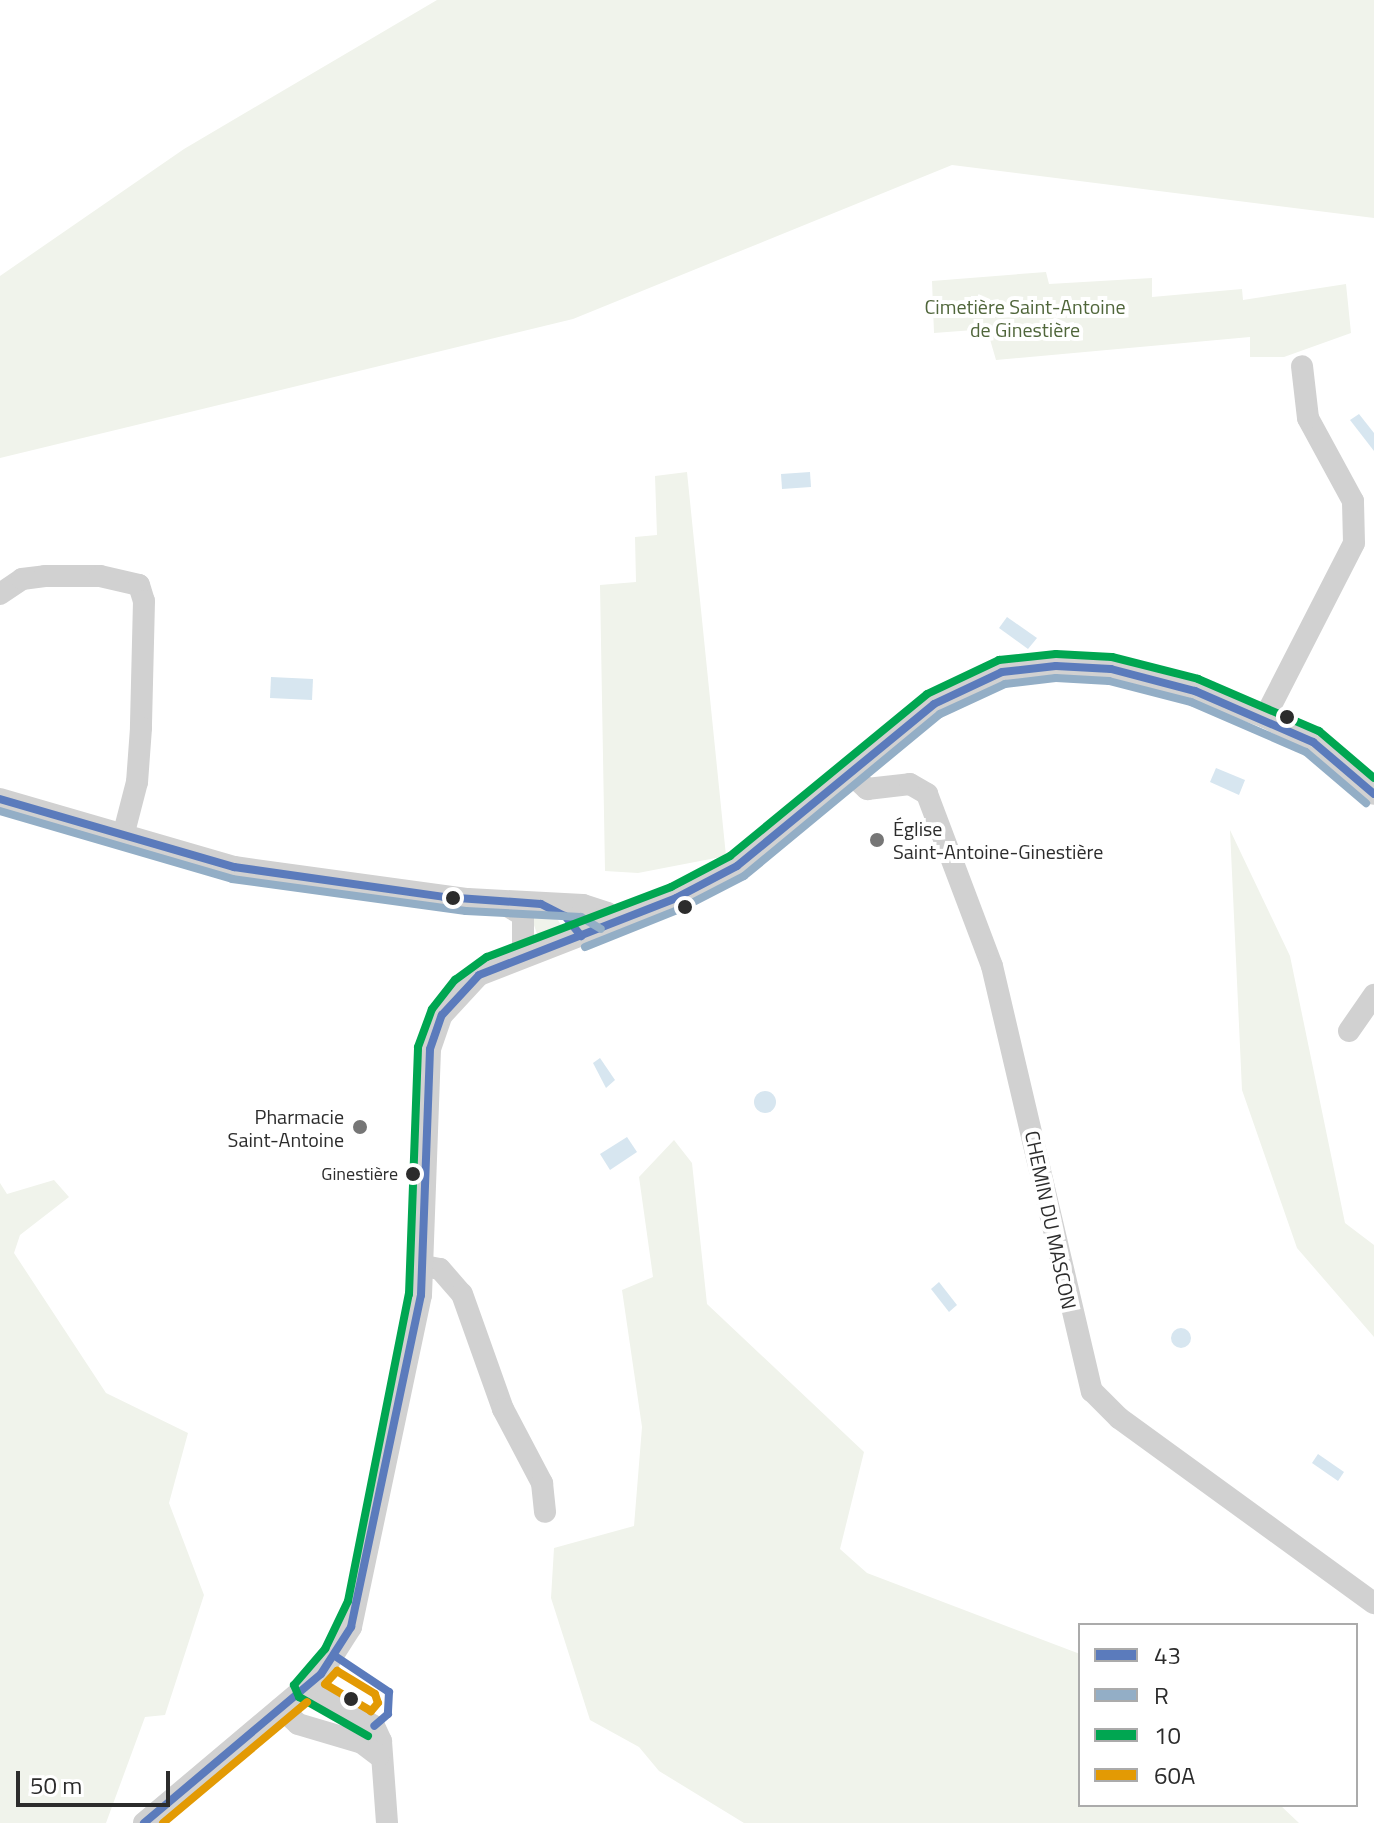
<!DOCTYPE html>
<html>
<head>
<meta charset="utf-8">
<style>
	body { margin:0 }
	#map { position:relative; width:1374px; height:1823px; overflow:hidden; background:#fff; font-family:"Titillium Web",sans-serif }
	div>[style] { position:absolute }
	.green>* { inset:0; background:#f0f3eb }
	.water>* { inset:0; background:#d7e6f0 }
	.round { border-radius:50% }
	.minor>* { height:22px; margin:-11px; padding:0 11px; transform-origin:11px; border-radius:11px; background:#d1d1d1 }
	.bus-1>* { height:8px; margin:-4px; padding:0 4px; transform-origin:4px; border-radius:4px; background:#5b7bbc }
	.bus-2>* { height:8px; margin:-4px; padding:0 4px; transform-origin:4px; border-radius:4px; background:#93aec6 }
	.bus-3>* { height:8px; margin:-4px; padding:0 4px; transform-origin:4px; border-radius:4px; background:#00a651 }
	.bus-4>* { height:8px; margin:-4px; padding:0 4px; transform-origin:4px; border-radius:4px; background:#e39a04 }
	.dots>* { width:22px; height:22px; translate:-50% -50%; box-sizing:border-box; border:4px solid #fff; border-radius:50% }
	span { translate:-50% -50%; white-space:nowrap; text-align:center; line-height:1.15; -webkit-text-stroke:8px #fff; paint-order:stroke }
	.bus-label { font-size:18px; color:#2c2c2c }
	.right { translate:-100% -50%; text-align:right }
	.park-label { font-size:20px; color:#50663b }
	.poi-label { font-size:20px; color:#2c2c2c }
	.left { translate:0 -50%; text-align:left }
	.street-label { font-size:20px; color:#2c2c2c }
	.legend { position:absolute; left:1078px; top:1623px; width:280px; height:184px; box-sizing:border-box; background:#fff; border:2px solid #ababab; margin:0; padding:10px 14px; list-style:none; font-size:24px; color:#2c2c2c }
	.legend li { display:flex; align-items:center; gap:16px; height:40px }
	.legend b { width:40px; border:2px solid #ababab }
	.scale { position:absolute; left:16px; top:1771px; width:154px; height:36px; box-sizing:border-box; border:4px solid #2c2c2c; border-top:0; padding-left:10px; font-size:24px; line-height:28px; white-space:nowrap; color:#2c2c2c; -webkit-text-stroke:6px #fff; paint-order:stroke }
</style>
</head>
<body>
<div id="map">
	<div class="green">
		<div style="clip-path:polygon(437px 0,1374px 0,1374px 218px,952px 165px,573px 319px,0 458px,0 276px,184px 149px)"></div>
		<div style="clip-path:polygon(1046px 272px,1049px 284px,1152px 278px,1152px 297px,1242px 289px,1243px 300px,1346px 284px,1351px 333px,1284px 357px,1250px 357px,1250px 337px,996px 360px,987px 329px,934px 333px,932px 281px)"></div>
		<div style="clip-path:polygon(687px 472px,726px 856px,638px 873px,605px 871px,600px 585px,636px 582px,635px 537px,657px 535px,655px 476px)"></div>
		<div style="clip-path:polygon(1230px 830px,1290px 956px,1345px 1223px,1374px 1245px,1374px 1337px,1297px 1248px,1242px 1090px)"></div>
		<div style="clip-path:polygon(539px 914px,558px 920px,562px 927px,537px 934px,532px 919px)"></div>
		<div style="clip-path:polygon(674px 1140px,692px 1163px,707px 1304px,864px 1452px,840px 1549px,867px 1573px,1080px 1654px,1080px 1805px,1280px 1805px,1299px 1823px,744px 1823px,659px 1771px,639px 1747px,590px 1720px,551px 1598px,554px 1548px,634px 1526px,642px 1427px,622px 1290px,653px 1277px,639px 1177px)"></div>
		<div style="clip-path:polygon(54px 1180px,69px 1197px,20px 1235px,14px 1253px,106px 1393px,188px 1433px,169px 1503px,204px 1595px,165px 1715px,145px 1717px,106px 1823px,0 1823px,0 1183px,7px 1194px)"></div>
	</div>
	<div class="water">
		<div style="clip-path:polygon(1359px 414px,1374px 433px,1374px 451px,1350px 420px)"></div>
		<div style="clip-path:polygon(810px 472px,811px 487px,782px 489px,781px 474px)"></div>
		<div style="clip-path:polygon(1007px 617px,1037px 638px,1028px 649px,999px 628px)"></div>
		<div style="clip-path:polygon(271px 677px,313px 679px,312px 700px,270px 698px)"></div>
		<div style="clip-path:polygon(1216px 768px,1245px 780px,1239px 795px,1210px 782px)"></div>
		<div style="clip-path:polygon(600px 1058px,615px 1080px,606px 1088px,593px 1063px)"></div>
		<div class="round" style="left:754px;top:1091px;width:22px;height:22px"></div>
		<div style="clip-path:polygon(627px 1137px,637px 1152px,610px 1170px,600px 1154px)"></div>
		<div style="clip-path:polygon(939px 1282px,957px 1305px,949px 1312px,931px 1289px)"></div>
		<div class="round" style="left:1171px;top:1328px;width:20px;height:20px"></div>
		<div style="clip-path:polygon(1318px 1454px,1344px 1472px,1338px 1481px,1312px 1463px)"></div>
	</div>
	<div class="minor">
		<div style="left:0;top:594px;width:27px;rotate:-34deg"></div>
		<div style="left:22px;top:579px;width:23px;rotate:-7deg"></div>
		<div style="left:45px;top:576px;width:55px"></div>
		<div style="left:100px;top:576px;width:40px;rotate:13deg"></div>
		<div style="left:139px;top:585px;width:17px;rotate:73deg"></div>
		<div style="left:144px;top:601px;width:127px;rotate:91.4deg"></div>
		<div style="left:141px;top:728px;width:54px;rotate:94.2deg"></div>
		<div style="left:137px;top:782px;width:56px;rotate:104.5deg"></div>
		<div style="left:1265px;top:717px;width:195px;rotate:-62.9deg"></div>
		<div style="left:1354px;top:543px;width:42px;rotate:-91.4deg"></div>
		<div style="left:1353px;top:501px;width:94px;rotate:-118.5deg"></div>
		<div style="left:1308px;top:418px;width:52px;rotate:-96.6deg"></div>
		<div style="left:852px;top:775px;width:21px;rotate:43deg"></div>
		<div style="left:867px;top:789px;width:43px;rotate:-6.6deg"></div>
		<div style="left:910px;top:784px;width:20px;rotate:30deg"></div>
		<div style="left:927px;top:794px;width:184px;rotate:69.3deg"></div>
		<div style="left:992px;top:966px;width:437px;rotate:76.8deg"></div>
		<div style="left:1092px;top:1391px;width:38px;rotate:45deg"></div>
		<div style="left:1119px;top:1418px;width:315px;rotate:36deg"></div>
		<div style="left:0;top:799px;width:244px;rotate:16.2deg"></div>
		<div style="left:234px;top:867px;width:236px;rotate:7.8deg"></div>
		<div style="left:468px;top:899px;width:115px;rotate:3deg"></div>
		<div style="left:583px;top:905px;width:25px;rotate:18deg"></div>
		<div style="left:607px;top:913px;width:12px;rotate:66deg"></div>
		<div style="left:502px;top:903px;width:24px;rotate:30deg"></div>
		<div style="left:523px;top:915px;width:42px;rotate:90deg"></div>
		<div style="left:1349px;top:1031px;width:44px;rotate:-55.2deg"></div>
		<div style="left:424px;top:1266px;width:16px;rotate:11deg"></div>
		<div style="left:440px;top:1269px;width:33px;rotate:49deg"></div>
		<div style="left:462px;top:1294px;width:122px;rotate:70.4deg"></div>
		<div style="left:503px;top:1409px;width:84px;rotate:62.2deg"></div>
		<div style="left:542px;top:1483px;width:29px;rotate:84deg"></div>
		<div style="left:306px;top:1687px;width:78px;rotate:29.8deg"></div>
		<div style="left:374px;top:1726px;width:17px;rotate:65deg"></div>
		<div style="left:381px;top:1741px;width:82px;rotate:85.8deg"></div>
		<div style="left:281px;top:1708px;width:23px;rotate:43deg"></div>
		<div style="left:298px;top:1724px;width:67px;rotate:16.5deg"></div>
		<div style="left:362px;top:1743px;width:21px;rotate:37deg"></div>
		<div style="left:144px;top:1823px;width:231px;rotate:-40.1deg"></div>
		<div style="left:321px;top:1674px;width:56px;rotate:-57.4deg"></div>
		<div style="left:351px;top:1627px;width:339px;rotate:-78.1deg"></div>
		<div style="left:421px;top:1295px;width:246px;rotate:-87.9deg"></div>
		<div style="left:430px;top:1049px;width:36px;rotate:-71deg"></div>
		<div style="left:442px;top:1015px;width:54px;rotate:-47.2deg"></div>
		<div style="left:479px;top:975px;width:212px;rotate:-21.3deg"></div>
		<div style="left:676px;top:898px;width:69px;rotate:-27.7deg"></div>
		<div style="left:737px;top:866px;width:255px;rotate:-39.4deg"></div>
		<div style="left:934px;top:704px;width:75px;rotate:-25.2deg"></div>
		<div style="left:1002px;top:672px;width:54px;rotate:-6.3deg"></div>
		<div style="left:1056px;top:666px;width:55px;rotate:3.1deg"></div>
		<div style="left:1111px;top:669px;width:87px;rotate:14.7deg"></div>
		<div style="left:1195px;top:691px;width:75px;rotate:20.4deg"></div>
		<div style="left:1265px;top:717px;width:54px;rotate:27.5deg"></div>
		<div style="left:1313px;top:742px;width:80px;rotate:40.4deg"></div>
	</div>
	<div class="bus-1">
		<div style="left:0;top:799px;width:244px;rotate:16.2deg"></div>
		<div style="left:234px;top:867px;width:212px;rotate:8.1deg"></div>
		<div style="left:444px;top:897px;width:97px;rotate:4.1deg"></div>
		<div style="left:541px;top:904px;width:27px;rotate:27deg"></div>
		<div style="left:565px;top:916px;width:26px;rotate:51deg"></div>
		<div style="left:335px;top:1656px;width:65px;rotate:33.7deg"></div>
		<div style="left:389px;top:1692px;width:22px;rotate:93deg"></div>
		<div style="left:388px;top:1714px;width:18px;rotate:139deg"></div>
		<div style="left:144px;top:1823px;width:231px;rotate:-40.1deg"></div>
		<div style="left:321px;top:1674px;width:56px;rotate:-57.4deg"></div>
		<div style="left:351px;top:1627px;width:339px;rotate:-78.1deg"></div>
		<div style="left:421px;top:1295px;width:246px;rotate:-87.9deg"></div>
		<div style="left:430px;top:1049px;width:36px;rotate:-71deg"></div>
		<div style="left:442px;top:1015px;width:54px;rotate:-47.2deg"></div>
		<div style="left:479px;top:975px;width:212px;rotate:-21.3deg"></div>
		<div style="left:676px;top:898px;width:69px;rotate:-27.7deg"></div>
		<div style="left:737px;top:866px;width:255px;rotate:-39.4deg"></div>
		<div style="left:934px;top:704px;width:75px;rotate:-25.2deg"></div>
		<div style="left:1002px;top:672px;width:54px;rotate:-6.3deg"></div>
		<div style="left:1056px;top:666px;width:55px;rotate:3.1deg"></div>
		<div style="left:1111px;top:669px;width:87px;rotate:14.7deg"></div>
		<div style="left:1195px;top:691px;width:129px;rotate:23.4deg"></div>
		<div style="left:1313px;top:742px;width:80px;rotate:40.4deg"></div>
	</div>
	<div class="bus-2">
		<div style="left:0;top:811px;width:242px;rotate:16.3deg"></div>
		<div style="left:232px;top:879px;width:236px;rotate:7.8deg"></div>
		<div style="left:466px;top:911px;width:115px;rotate:3deg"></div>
		<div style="left:581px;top:917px;width:23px;rotate:31deg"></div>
		<div style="left:585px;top:947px;width:102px;rotate:-21.8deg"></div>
		<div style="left:680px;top:909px;width:72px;rotate:-27.3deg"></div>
		<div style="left:744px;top:876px;width:254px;rotate:-39.6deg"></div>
		<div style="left:940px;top:714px;width:72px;rotate:-24.8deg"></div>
		<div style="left:1005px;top:684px;width:51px;rotate:-6.7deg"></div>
		<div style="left:1056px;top:678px;width:53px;rotate:3.2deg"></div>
		<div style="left:1109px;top:681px;width:85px;rotate:14.4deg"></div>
		<div style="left:1191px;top:702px;width:125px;rotate:23.5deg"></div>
		<div style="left:1306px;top:752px;width:79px;rotate:40.4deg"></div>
	</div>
	<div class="bus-3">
		<div style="left:368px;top:1736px;width:79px;rotate:-150.5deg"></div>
		<div style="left:299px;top:1697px;width:13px;rotate:-113deg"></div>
		<div style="left:294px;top:1685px;width:48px;rotate:-49.3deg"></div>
		<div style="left:325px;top:1649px;width:53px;rotate:-64.4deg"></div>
		<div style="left:348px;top:1601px;width:313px;rotate:-78.8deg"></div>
		<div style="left:409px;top:1294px;width:247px;rotate:-87.9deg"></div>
		<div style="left:418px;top:1047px;width:40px;rotate:-69.8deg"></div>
		<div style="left:432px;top:1009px;width:37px;rotate:-52deg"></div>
		<div style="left:455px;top:980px;width:39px;rotate:-36deg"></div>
		<div style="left:487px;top:957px;width:197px;rotate:-20.8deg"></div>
		<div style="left:671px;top:887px;width:67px;rotate:-27.7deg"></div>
		<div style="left:730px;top:856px;width:255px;rotate:-39.4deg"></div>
		<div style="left:927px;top:694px;width:80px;rotate:-25.3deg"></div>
		<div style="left:999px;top:660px;width:57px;rotate:-6deg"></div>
		<div style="left:1056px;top:654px;width:56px;rotate:3.1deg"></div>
		<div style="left:1112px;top:657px;width:89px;rotate:14.3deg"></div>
		<div style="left:1198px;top:679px;width:132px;rotate:23.3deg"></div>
		<div style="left:1319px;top:731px;width:72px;rotate:40.5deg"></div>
	</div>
	<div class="bus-4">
		<div style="left:337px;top:1671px;width:44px;rotate:31.2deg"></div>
		<div style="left:375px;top:1694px;width:9px;rotate:72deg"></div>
		<div style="left:378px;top:1703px;width:11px;rotate:131deg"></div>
		<div style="left:371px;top:1711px;width:53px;rotate:-149.6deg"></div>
		<div style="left:325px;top:1684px;width:18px;rotate:-47deg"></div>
		<div style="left:163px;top:1823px;width:188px;rotate:-40deg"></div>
	</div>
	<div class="dots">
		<div style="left:1287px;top:717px;background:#2c2c2c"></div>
		<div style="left:877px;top:840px;background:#767676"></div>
		<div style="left:453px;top:898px;background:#2c2c2c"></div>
		<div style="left:685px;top:907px;background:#2c2c2c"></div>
		<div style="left:360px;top:1127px;background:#767676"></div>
		<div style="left:413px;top:1174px;background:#2c2c2c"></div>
		<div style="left:351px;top:1699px;background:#2c2c2c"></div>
	</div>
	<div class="bus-label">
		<span class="right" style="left:398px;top:1174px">Ginestière</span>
	</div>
	<div class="park-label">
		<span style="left:1025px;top:318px">Cimetière Saint-Antoine<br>de Ginestière</span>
	</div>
	<div class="poi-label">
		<span class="left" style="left:893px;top:840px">Église<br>Saint-Antoine-Ginestière</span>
		<span class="right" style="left:344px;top:1128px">Pharmacie<br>Saint-Antoine</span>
	</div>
	<div class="street-label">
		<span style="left:1051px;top:1220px;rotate:78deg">CHEMIN DU MASCON</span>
	</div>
	<ul class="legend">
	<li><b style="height:10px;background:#5b7bbc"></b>43</li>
	<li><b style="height:10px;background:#93aec6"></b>R</li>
	<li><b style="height:10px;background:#00a651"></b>10</li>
	<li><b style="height:10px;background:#e39a04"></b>60A</li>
	</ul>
	<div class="scale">50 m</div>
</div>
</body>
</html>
